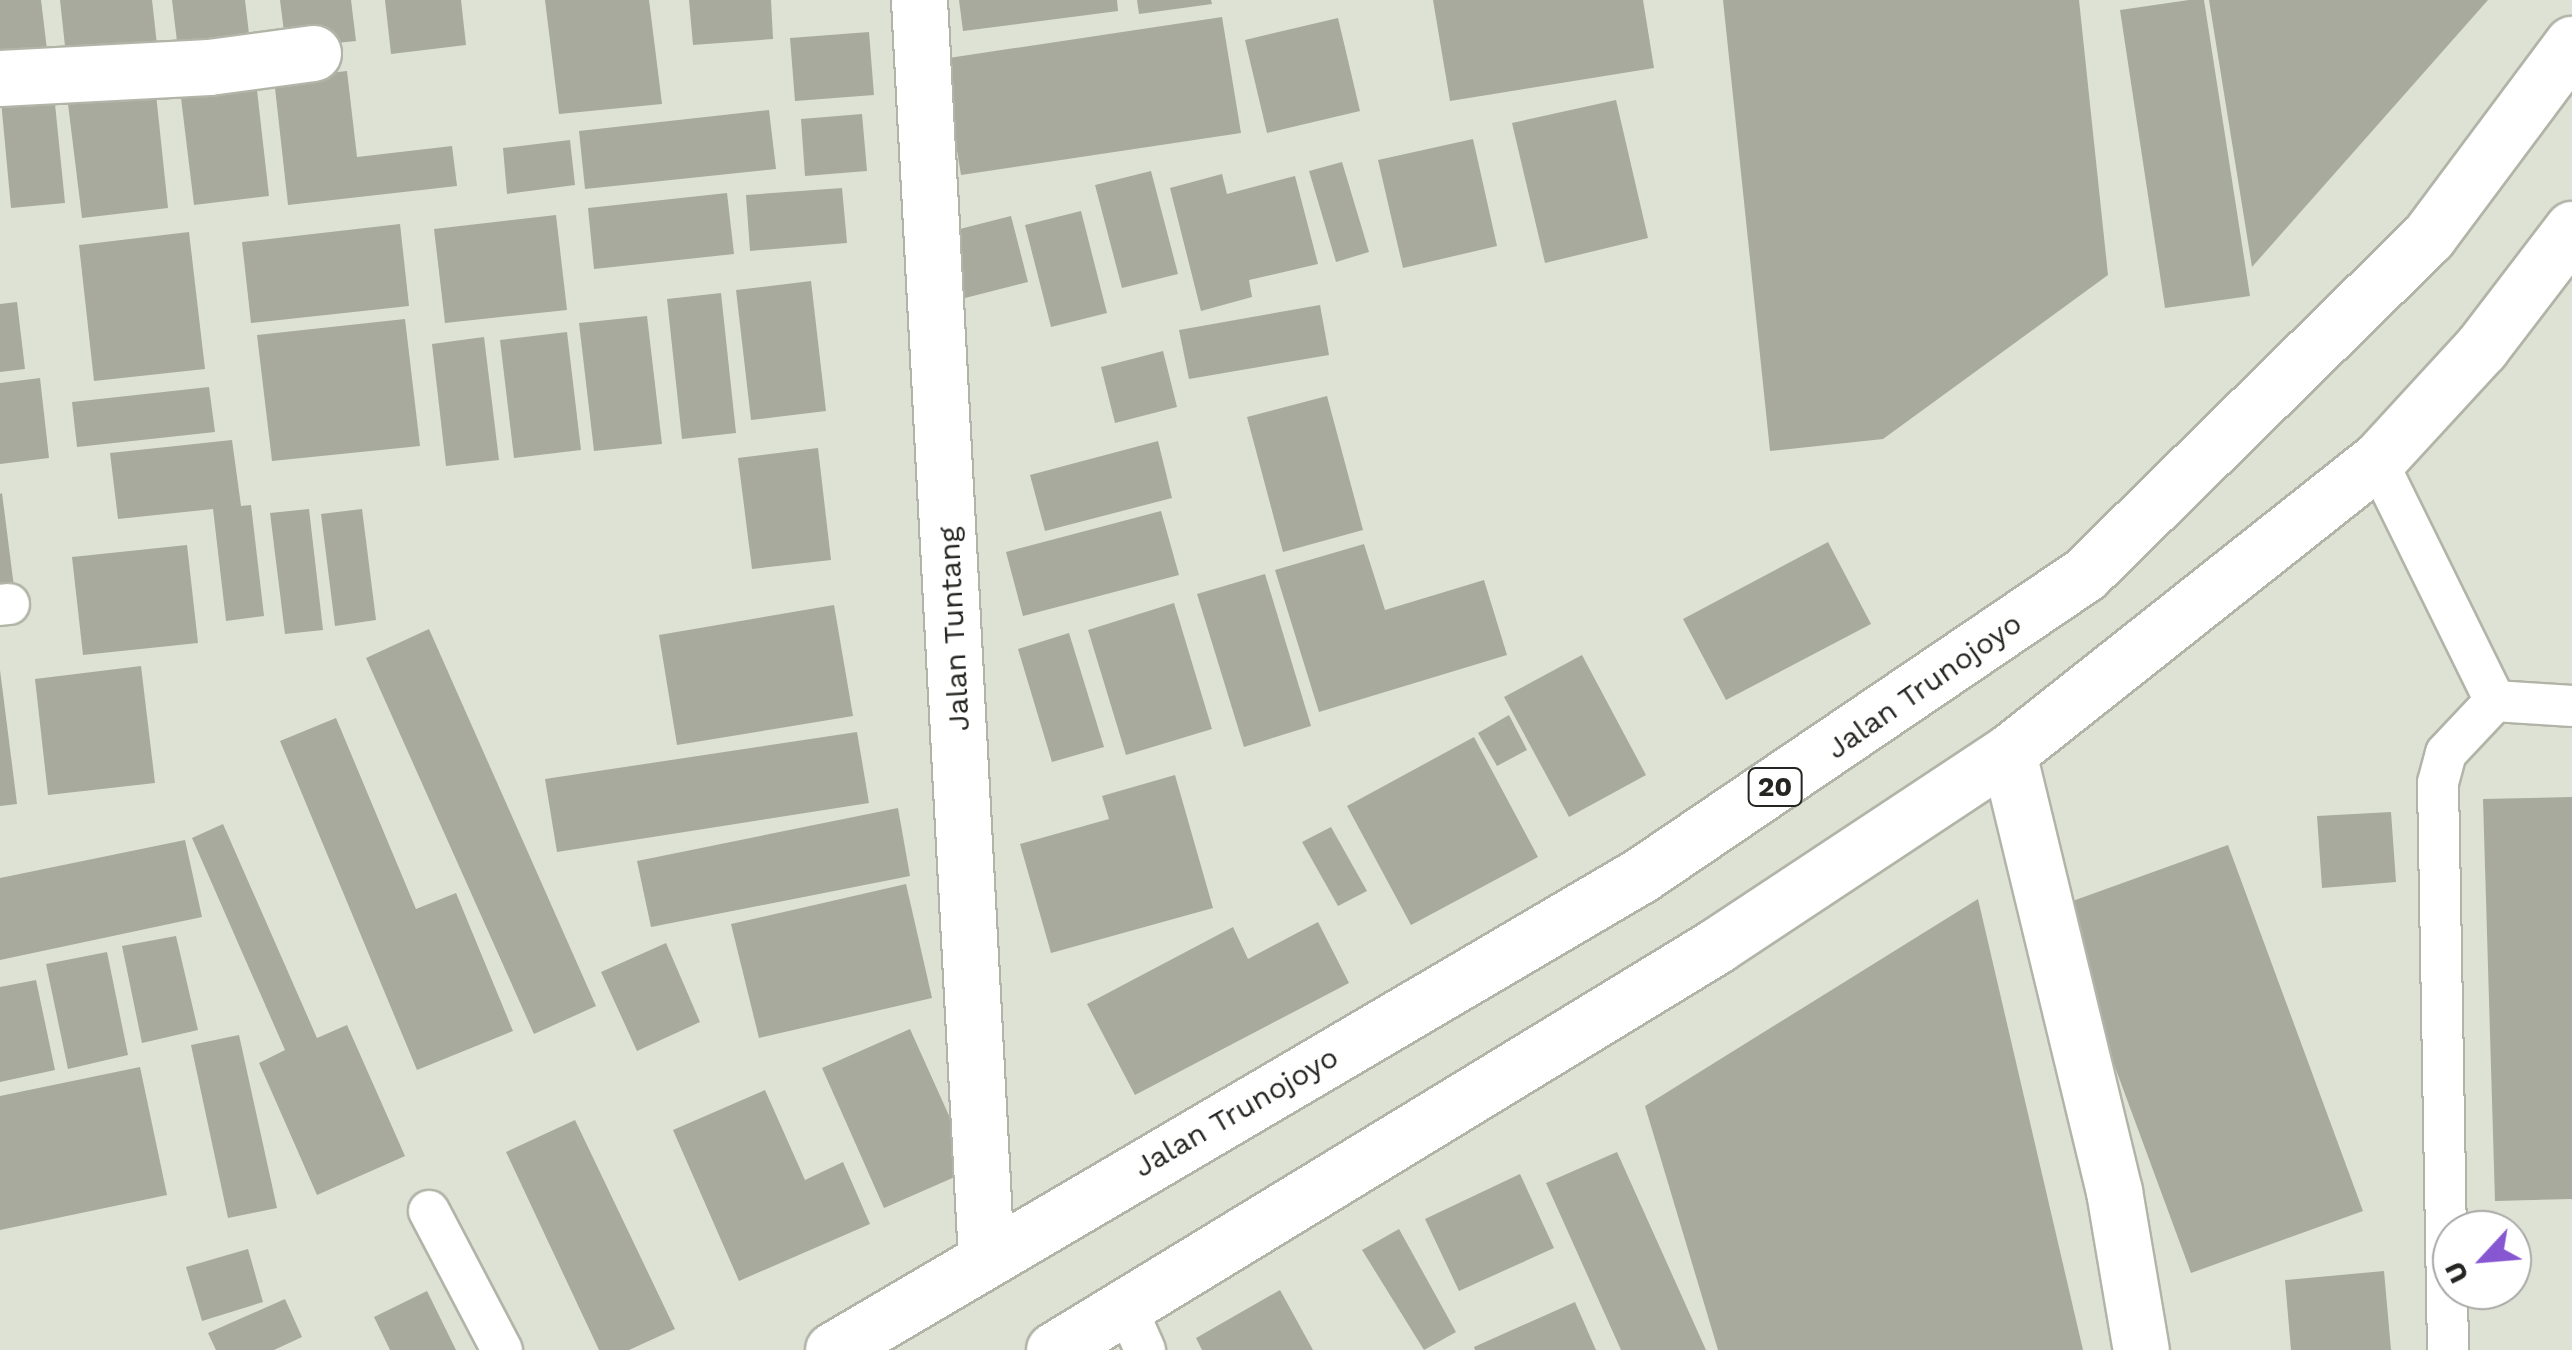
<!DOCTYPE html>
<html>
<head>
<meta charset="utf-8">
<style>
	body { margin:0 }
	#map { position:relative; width:2572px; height:1350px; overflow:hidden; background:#dee2d4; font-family:"Work Sans",sans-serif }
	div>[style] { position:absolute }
	.building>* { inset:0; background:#a7aa9d }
	.roads { filter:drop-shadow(2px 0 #b1b4a7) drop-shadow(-2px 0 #b1b4a7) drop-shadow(0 2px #b1b4a7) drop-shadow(0 -2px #b1b4a7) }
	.lane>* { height:40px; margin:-20px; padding:0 20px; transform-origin:20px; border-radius:20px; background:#fff }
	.street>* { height:55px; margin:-27.5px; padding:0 27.5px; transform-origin:27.5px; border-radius:27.5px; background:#fff }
	.secondary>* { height:55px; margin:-27.5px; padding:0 27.5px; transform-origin:27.5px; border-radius:27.5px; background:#fff }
	.highway>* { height:55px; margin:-27.5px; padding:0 27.5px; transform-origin:27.5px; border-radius:27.5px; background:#fff }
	span { translate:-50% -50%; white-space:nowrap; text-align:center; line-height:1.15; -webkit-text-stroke:9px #fff; paint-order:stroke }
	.shield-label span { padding:2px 8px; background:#fff; border:2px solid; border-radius:8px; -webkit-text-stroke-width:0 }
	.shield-label { font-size:28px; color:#252621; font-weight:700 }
	.street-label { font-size:30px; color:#252621 }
	.north { position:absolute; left:2432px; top:1210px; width:100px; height:100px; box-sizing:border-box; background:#fff; border:2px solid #a8a8a6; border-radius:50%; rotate:244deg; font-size:28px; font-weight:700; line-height:40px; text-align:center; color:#252621 }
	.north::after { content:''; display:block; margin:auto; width:35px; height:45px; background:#8657d0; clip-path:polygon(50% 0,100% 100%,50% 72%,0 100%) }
</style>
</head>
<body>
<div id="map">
	<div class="building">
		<div style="clip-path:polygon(0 0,41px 0,48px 58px,0 63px)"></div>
		<div style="clip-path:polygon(60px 0,152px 0,158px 54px,67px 65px)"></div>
		<div style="clip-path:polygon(172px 0,245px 0,251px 51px,179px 58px)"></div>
		<div style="clip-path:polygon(280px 0,351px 0,356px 41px,286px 48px)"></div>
		<div style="clip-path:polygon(385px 0,461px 0,466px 45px,391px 54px)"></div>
		<div style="clip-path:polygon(545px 0,649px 0,662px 104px,559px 114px)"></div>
		<div style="clip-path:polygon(689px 0,771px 0,773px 39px,693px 45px)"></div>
		<div style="clip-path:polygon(959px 0,1117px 0,1118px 11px,963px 31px)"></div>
		<div style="clip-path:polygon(1137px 0,1211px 0,1212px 4px,1139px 14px)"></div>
		<div style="clip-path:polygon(1433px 0,1643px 0,1654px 68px,1450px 101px)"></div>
		<div style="clip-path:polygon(1723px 0,2079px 0,2108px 275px,1883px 439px,1770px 451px)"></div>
		<div style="clip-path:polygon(2189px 0,2204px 0,2250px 296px,2165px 308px,2120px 10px)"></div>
		<div style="clip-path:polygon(2209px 0,2488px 0,2252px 267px)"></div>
		<div style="clip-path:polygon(1222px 17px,1241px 133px,961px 175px,942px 59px)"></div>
		<div style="clip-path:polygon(1338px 18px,1360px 111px,1267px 133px,1245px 40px)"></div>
		<div style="clip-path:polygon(869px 32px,874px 95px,795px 101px,790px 38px)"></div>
		<div style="clip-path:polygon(347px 71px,357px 157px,452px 146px,457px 186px,288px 205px,274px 79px)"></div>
		<div style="clip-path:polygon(53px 84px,65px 203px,11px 208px,0 90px)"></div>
		<div style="clip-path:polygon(257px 90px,269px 196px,194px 205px,181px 98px)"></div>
		<div style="clip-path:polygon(156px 94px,168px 208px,82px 218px,68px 104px)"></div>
		<div style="clip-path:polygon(1616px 100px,1648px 238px,1545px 263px,1512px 123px)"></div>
		<div style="clip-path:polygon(769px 110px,776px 169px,585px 189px,579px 131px)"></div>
		<div style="clip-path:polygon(862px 114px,867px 171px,805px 176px,801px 119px)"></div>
		<div style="clip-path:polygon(1473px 139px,1497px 246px,1403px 268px,1378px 160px)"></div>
		<div style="clip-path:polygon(570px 140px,575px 185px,507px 194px,503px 148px)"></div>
		<div style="clip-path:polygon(1342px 162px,1369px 252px,1336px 262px,1309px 171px)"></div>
		<div style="clip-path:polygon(1151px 171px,1178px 274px,1122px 288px,1095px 185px)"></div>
		<div style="clip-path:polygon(1222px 174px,1227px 194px,1295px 176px,1318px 264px,1249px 280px,1252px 297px,1201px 311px,1170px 188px)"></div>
		<div style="clip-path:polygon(842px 188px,847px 243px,750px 251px,746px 195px)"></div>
		<div style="clip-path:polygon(727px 193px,734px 254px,594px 269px,588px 208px)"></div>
		<div style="clip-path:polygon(1081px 211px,1107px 313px,1051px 327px,1025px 225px)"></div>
		<div style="clip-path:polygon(556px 215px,567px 310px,445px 323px,434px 229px)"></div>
		<div style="clip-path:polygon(1011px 216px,1028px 282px,965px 298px,948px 232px)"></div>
		<div style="clip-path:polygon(400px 224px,409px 306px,251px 323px,242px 242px)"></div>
		<div style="clip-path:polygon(189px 232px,205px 369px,94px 381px,79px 245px)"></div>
		<div style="clip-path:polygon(811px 281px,826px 411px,751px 420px,736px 290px)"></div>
		<div style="clip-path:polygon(721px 293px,736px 433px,682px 439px,667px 299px)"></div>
		<div style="clip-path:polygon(17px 302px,25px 369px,0 372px,0 304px)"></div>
		<div style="clip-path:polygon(1320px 305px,1329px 355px,1189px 379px,1179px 330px)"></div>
		<div style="clip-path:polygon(647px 316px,662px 444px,594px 451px,579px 323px)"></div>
		<div style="clip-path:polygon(405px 319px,420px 446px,272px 461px,257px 335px)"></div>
		<div style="clip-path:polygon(567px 332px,581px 450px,514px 458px,500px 340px)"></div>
		<div style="clip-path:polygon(484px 337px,499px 460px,446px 466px,432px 344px)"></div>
		<div style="clip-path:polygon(1163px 351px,1177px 407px,1115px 423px,1101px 367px)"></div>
		<div style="clip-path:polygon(40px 378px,49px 458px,0 464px,0 383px)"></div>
		<div style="clip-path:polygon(209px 387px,215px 432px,77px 447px,72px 402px)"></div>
		<div style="clip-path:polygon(1327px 396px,1363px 530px,1283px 552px,1247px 417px)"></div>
		<div style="clip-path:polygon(232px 440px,241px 506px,251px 505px,264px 616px,226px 621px,213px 509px,118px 519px,110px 453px)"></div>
		<div style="clip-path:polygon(1158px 441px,1172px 498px,1045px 531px,1030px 475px)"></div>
		<div style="clip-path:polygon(818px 448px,831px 560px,752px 569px,738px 458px)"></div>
		<div style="clip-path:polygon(2px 493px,14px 587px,0 589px,0 494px)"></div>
		<div style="clip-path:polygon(309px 509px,323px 630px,285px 634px,270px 513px)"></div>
		<div style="clip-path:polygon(362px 509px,376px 620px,335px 626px,321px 514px)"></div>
		<div style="clip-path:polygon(1161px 511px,1179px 575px,1023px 616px,1006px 552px)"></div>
		<div style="clip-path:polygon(1828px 542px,1871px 624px,1726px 700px,1683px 619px)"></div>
		<div style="clip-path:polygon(1364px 544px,1385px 610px,1484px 580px,1507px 655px,1319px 712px,1275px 570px)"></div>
		<div style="clip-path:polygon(187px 545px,198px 643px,83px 655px,72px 557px)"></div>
		<div style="clip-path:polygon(1265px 574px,1311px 726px,1244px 747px,1197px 594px)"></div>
		<div style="clip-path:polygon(1174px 603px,1212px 729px,1126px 755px,1088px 630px)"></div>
		<div style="clip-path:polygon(834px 605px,853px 716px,677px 745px,659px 635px)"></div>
		<div style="clip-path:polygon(429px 629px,596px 1006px,534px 1034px,366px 658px)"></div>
		<div style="clip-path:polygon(1069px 633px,1104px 747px,1052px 762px,1018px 649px)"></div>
		<div style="clip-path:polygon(1582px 655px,1646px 775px,1569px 817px,1504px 697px)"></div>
		<div style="clip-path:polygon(141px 666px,155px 783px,48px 795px,35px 679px)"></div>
		<div style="clip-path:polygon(0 670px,17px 804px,0 806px)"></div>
		<div style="clip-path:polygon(1509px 715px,1527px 750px,1497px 766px,1478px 733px)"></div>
		<div style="clip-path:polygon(336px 718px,416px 909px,456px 893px,513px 1031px,417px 1070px,280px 741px)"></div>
		<div style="clip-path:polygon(857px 732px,869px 803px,557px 852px,545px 779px)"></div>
		<div style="clip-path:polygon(1474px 737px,1538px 857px,1411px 925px,1347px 806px)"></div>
		<div style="clip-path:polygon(1175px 775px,1213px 908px,1051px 953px,1020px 844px,1109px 819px,1102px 796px)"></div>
		<div style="clip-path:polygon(2572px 797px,2572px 1199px,2495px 1201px,2483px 799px)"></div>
		<div style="clip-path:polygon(898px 808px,910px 876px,651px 927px,637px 861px)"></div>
		<div style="clip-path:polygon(2391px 812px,2396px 882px,2322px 888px,2317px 816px)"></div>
		<div style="clip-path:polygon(223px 824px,317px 1038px,347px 1025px,405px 1156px,317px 1195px,259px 1063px,285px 1050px,192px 838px)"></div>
		<div style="clip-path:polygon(1331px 827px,1367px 891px,1338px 906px,1302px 842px)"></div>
		<div style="clip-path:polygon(185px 840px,202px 917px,0 960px,0 878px)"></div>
		<div style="clip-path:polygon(2228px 845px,2363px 1211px,2191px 1273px,2056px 907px)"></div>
		<div style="clip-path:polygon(906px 884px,932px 998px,759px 1038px,731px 924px)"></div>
		<div style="clip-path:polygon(1978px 899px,2083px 1350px,1718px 1350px,1645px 1106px)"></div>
		<div style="clip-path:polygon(1318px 922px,1349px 983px,1135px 1095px,1087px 1004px,1233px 927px,1248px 959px)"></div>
		<div style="clip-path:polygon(176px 936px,198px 1030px,142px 1043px,122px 946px)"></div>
		<div style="clip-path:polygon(666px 943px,700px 1022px,637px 1051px,601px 972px)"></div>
		<div style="clip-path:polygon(107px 952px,128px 1055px,68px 1069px,46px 964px)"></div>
		<div style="clip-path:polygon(36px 980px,55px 1070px,0 1082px,0 987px)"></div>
		<div style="clip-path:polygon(910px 1029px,973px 1169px,884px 1208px,822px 1068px)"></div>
		<div style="clip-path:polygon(239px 1035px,277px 1208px,228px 1218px,191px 1045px)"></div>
		<div style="clip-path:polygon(140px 1067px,167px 1195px,0 1230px,0 1096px)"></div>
		<div style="clip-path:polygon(765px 1090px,805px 1180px,843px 1162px,870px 1224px,739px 1281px,673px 1130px)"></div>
		<div style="clip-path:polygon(575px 1120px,675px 1329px,629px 1350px,599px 1350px,506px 1152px)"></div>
		<div style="clip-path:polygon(1617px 1152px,1706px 1350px,1621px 1350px,1546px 1183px)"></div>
		<div style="clip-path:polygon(1520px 1174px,1554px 1248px,1459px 1291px,1425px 1219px)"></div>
		<div style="clip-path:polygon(1399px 1229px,1456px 1332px,1424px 1350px,1362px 1250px)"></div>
		<div style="clip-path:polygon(248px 1249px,263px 1302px,202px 1321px,186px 1267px)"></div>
		<div style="clip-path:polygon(2384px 1271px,2391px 1350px,2291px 1350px,2285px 1280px)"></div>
		<div style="clip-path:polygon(1280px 1290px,1313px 1350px,1202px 1350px,1196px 1338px)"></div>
		<div style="clip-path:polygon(427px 1291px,456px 1350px,390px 1350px,374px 1317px)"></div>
		<div style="clip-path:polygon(285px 1299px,302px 1337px,274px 1350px,216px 1350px,208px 1333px)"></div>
		<div style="clip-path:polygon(1575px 1302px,1596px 1350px,1475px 1350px,1474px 1347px)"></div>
	</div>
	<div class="roads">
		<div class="lane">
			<div style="left:2377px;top:461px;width:267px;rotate:63.8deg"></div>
			<div style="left:2495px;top:701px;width:71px;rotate:133.3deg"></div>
			<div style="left:2446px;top:753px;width:31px;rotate:105deg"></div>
			<div style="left:2438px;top:783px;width:567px;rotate:88.99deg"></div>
			<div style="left:0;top:605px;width:9px;rotate:-6deg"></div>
			<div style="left:2495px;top:701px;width:77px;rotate:3.7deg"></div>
			<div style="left:429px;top:1211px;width:157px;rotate:62.3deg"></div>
			<div style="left:1127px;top:1309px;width:45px;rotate:66.3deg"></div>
		</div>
		<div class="street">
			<div style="left:0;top:78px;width:209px;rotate:-3deg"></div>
			<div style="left:209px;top:67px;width:105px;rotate:-7.7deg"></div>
			<div style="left:2008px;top:753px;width:451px;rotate:76.4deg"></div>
			<div style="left:2114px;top:1191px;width:161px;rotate:80.4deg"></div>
		</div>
		<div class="secondary">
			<div style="left:919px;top:0;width:1260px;rotate:86.95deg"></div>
		</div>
		<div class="highway">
			<div style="left:833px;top:1350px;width:937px;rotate:-30.45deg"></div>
			<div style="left:1641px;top:875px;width:536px;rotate:-34.13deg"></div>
			<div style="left:2085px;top:574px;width:481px;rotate:-44.5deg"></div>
			<div style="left:2428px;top:237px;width:241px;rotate:-53.3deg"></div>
			<div style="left:1054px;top:1350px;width:776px;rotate:-31.39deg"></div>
			<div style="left:1716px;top:946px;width:350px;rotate:-33.5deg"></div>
			<div style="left:2008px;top:753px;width:471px;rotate:-38.4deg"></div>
			<div style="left:2377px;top:461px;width:154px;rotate:-47.4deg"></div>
			<div style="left:2481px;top:348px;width:150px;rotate:-52.6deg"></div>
		</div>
	</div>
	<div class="shield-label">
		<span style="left:1775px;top:787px">20</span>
	</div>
	<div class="street-label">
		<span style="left:954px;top:629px;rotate:-93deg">Jalan Tuntang</span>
		<span style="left:1924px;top:686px;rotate:-35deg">Jalan Trunojoyo</span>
		<span style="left:1236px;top:1112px;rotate:-30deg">Jalan Trunojoyo</span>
	</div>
	<div class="north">U</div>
</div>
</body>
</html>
